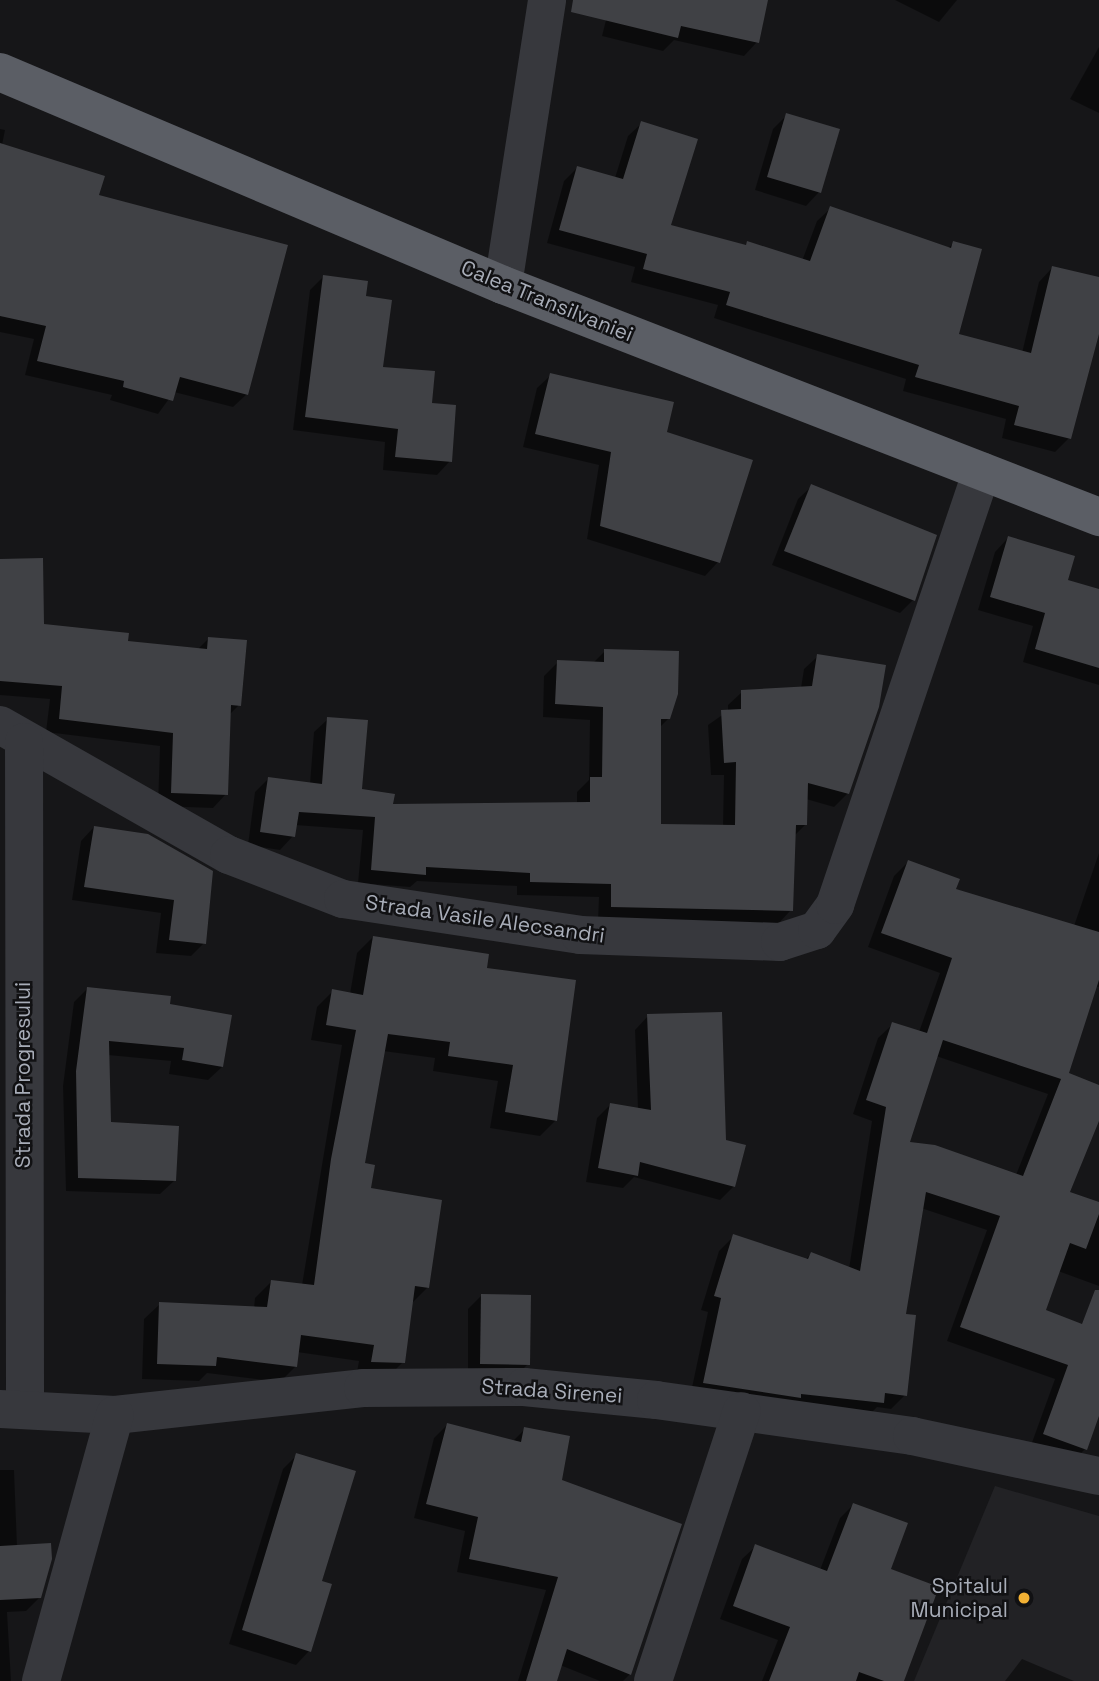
<!DOCTYPE html>
<html>
<head>
<meta charset="utf-8">
<style>
	body { margin:0 }
	#map { position:relative; width:1099px; height:1681px; overflow:hidden; background:#161618; font-family:"Space Grotesk",sans-serif }
	div>[style] { position:absolute }
	.built>* { inset:0; background:#222225 }
	.shadow>* { inset:0; background:#0007 }
	.building>* { inset:0; background:#404145 }
	.minor>* { height:38px; margin:-19px; padding:0 19px; transform-origin:19px; border-radius:19px; background:#37383d }
	.trunk>* { height:38px; margin:-19px; padding:0 19px; transform-origin:19px; border-radius:19px; background:#5b5e65 }
	.dots>* { width:19px; height:19px; translate:-50% -50%; box-sizing:border-box; border:4px solid #111113; border-radius:50% }
	span { translate:-50% -50%; white-space:nowrap; text-align:center; line-height:1.15; -webkit-text-stroke:5px #111113; paint-order:stroke }
	.street-label { font-size:21px; color:#a8adb8 }
	.poi-label { font-size:21px; color:#a8adb8 }
	.right { translate:-100% -50%; text-align:right }
</style>
</head>
<body>
<div id="map">
	<div class="built">
		<div style="clip-path:polygon(995px 1486px,1099px 1516px,1099px 1681px,914px 1681px)"></div>
	</div>
	<div class="shadow">
		<div style="clip-path:polygon(611px 0,763px 0,757px 42px,744px 56px,674px 40px,663px 51px,602px 36px)"></div>
		<div style="clip-path:polygon(895px 0,957px 0,939px 22px)"></div>
		<div style="clip-path:polygon(1099px 47px,1099px 113px,1070px 99px)"></div>
		<div style="clip-path:polygon(787px 115px,819px 192px,806px 206px,755px 190px,773px 129px)"></div>
		<div style="clip-path:polygon(642px 123px,669px 226px,744px 246px,748px 243px,802px 261px,817px 221px,831px 208px,948px 248px,954px 243px,956px 335px,1022px 353px,1039px 282px,1052px 268px,1099px 279px,1099px 322px,1069px 438px,1055px 452px,1002px 438px,1006px 419px,903px 391px,906px 379px,714px 318px,718px 305px,631px 282px,635px 267px,547px 243px,564px 181px,577px 168px,615px 178px,628px 136px)"></div>
		<div style="clip-path:polygon(0 129px,5px 130px,2px 145px,97px 196px,247px 394px,233px 407px,174px 392px,158px 414px,110px 400px,112px 395px,25px 375px,34px 339px,0 332px)"></div>
		<div style="clip-path:polygon(323px 277px,364px 298px,381px 368px,430px 405px,450px 461px,437px 475px,383px 470px,385px 442px,293px 430px,310px 290px)"></div>
		<div style="clip-path:polygon(551px 375px,665px 433px,718px 562px,705px 576px,587px 539px,599px 465px,523px 447px,537px 388px)"></div>
		<div style="clip-path:polygon(812px 486px,913px 600px,900px 613px,772px 565px,798px 499px)"></div>
		<div style="clip-path:polygon(1008px 538px,1066px 581px,1099px 591px,1099px 685px,1023px 662px,1033px 626px,978px 610px,995px 552px)"></div>
		<div style="clip-path:polygon(0 561px,42px 625px,126px 643px,197px 650px,208px 639px,239px 705px,229px 715px,226px 794px,213px 808px,158px 806px,160px 746px,46px 732px,50px 699px,0 695px)"></div>
		<div style="clip-path:polygon(605px 651px,669px 718px,660px 727px,659px 825px,723px 826px,724px 775px,711px 775px,708px 725px,728px 711px,728px 705px,742px 692px,801px 688px,804px 669px,818px 656px,848px 793px,834px 807px,806px 799px,806px 824px,794px 836px,791px 910px,778px 924px,598px 920px,599px 897px,517px 895px,517px 886px,417px 881px,410px 887px,358px 883px,363px 830px,295px 825px,293px 836px,280px 850px,248px 845px,255px 792px,269px 778px,310px 784px,314px 732px,328px 719px,361px 791px,391px 806px,577px 804px,577px 792px,589px 780px,590px 720px,543px 717px,544px 676px,558px 662px,593px 663px)"></div>
		<div style="clip-path:polygon(94px 827px,148px 836px,204px 943px,191px 956px,156px 953px,161px 913px,72px 900px,81px 841px)"></div>
		<div style="clip-path:polygon(evenodd,1099px 853px,1099px 987px,1095px 986px,1067px 1074px,1099px 1087px,1099px 1117px,1068px 1193px,1099px 1204px,1099px 1286px,1058px 1271px,1043px 1311px,1099px 1332px,1099px 1410px,1085px 1449px,1071px 1463px,1030px 1448px,1055px 1379px,947px 1341px,987px 1230px,921px 1208px,904px 1315px,905px 1395px,891px 1409px,877px 1407px,868px 1416px,690px 1397px,708px 1312px,701px 1310px,719px 1251px,734px 1236px,805px 1260px,811px 1254px,849px 1269px,872px 1121px,853px 1114px,878px 1038px,893px 1024px,919px 1032px,940px 973px,868px 947px,894px 876px,908px 862px,954px 891px,1074px 926px,1099px 853px,936px 1056px,1048px 1094px,1016px 1175px,907px 1143px,936px 1056px)"></div>
		<div style="clip-path:polygon(373px 937px,485px 970px,556px 1120px,540px 1136px,490px 1128px,498px 1081px,433px 1071px,435px 1058px,383px 1051px,363px 1165px,369px 1190px,428px 1287px,411px 1304px,403px 1362px,387px 1378px,356px 1378px,359px 1361px,297px 1352px,296px 1366px,280px 1382px,207px 1373px,199px 1381px,142px 1379px,144px 1319px,160px 1304px,254px 1308px,255px 1298px,271px 1282px,302px 1285px,342px 1045px,311px 1040px,317px 1007px,333px 991px,350px 994px,357px 953px)"></div>
		<div style="clip-path:polygon(87px 989px,168px 1006px,222px 1067px,208px 1080px,169px 1074px,171px 1061px,108px 1055px,109px 1123px,174px 1181px,160px 1194px,66px 1191px,63px 1086px,74px 1002px)"></div>
		<div style="clip-path:polygon(648px 1016px,725px 1141px,734px 1186px,720px 1200px,634px 1177px,623px 1188px,586px 1182px,597px 1118px,611px 1104px,638px 1109px,635px 1030px)"></div>
		<div style="clip-path:polygon(481px 1296px,528px 1364px,515px 1377px,468px 1377px,468px 1309px)"></div>
		<div style="clip-path:polygon(447px 1425px,512px 1442px,525px 1429px,560px 1481px,630px 1674px,623px 1681px,600px 1681px,560px 1665px,555px 1681px,518px 1681px,546px 1590px,457px 1572px,465px 1531px,414px 1518px,434px 1438px)"></div>
		<div style="clip-path:polygon(297px 1455px,320px 1582px,309px 1651px,296px 1665px,229px 1644px,283px 1469px)"></div>
		<div style="clip-path:polygon(0 1470px,14px 1470px,17px 1546px,40px 1597px,26px 1611px,7px 1612px,11px 1681px,0 1681px)"></div>
		<div style="clip-path:polygon(853px 1505px,889px 1570px,902px 1681px,762px 1681px,778px 1640px,720px 1619px,742px 1559px,756px 1546px,820px 1570px,840px 1518px)"></div>
		<div style="clip-path:polygon(1022px 1659px,1074px 1681px,1005px 1681px)"></div>
	</div>
	<div class="building">
		<div style="clip-path:polygon(573px 0,768px 0,759px 43px,681px 26px,678px 38px,571px 12px)"></div>
		<div style="clip-path:polygon(786px 113px,840px 129px,821px 193px,767px 177px)"></div>
		<div style="clip-path:polygon(641px 121px,698px 139px,671px 225px,746px 245px,747px 241px,810px 261px,830px 206px,951px 248px,953px 241px,982px 249px,959px 334px,1031px 353px,1052px 266px,1099px 277px,1099px 334px,1071px 439px,1014px 425px,1019px 406px,915px 377px,919px 365px,726px 305px,730px 292px,643px 269px,647px 254px,559px 230px,577px 166px,623px 179px)"></div>
		<div style="clip-path:polygon(0 143px,105px 176px,99px 195px,288px 245px,248px 395px,180px 377px,173px 401px,123px 387px,124px 381px,37px 361px,46px 326px,0 316px)"></div>
		<div style="clip-path:polygon(323px 275px,368px 281px,366px 296px,392px 300px,383px 367px,435px 371px,432px 403px,456px 405px,452px 462px,395px 457px,398px 429px,305px 417px)"></div>
		<div style="clip-path:polygon(550px 373px,674px 402px,667px 432px,753px 460px,720px 563px,600px 526px,611px 452px,535px 434px)"></div>
		<div style="clip-path:polygon(811px 484px,937px 535px,915px 601px,784px 551px)"></div>
		<div style="clip-path:polygon(1008px 536px,1075px 556px,1068px 580px,1099px 589px,1099px 668px,1035px 649px,1045px 613px,990px 597px)"></div>
		<div style="clip-path:polygon(43px 558px,44px 624px,129px 633px,128px 641px,207px 649px,208px 637px,247px 640px,241px 706px,231px 705px,228px 795px,171px 793px,173px 733px,59px 719px,62px 686px,0 681px,0 559px)"></div>
		<div style="clip-path:polygon(604px 649px,679px 651px,678px 694px,670px 719px,661px 719px,661px 824px,735px 825px,736px 762px,724px 763px,721px 710px,741px 709px,741px 690px,812px 686px,817px 654px,886px 665px,879px 707px,849px 794px,808px 783px,807px 825px,796px 825px,793px 911px,611px 907px,611px 884px,530px 882px,530px 873px,426px 867px,426px 875px,371px 870px,375px 817px,299px 812px,295px 837px,260px 832px,268px 777px,322px 784px,327px 717px,368px 720px,362px 789px,395px 794px,393px 804px,590px 802px,590px 777px,602px 777px,603px 707px,555px 704px,557px 660px,604px 662px)"></div>
		<div style="clip-path:polygon(94px 826px,148px 834px,213px 871px,206px 944px,169px 940px,174px 900px,84px 887px)"></div>
		<div style="clip-path:polygon(evenodd,908px 860px,960px 879px,956px 889px,1099px 932px,1099px 980px,1069px 1073px,1099px 1085px,1099px 1121px,1070px 1192px,1099px 1202px,1099px 1214px,1086px 1249px,1070px 1243px,1046px 1310px,1082px 1324px,1095px 1290px,1099px 1290px,1099px 1416px,1087px 1450px,1043px 1434px,1068px 1365px,960px 1327px,1000px 1216px,926px 1192px,906px 1314px,916px 1315px,907px 1396px,885px 1393px,884px 1403px,801px 1394px,801px 1398px,703px 1383px,721px 1298px,714px 1296px,733px 1234px,808px 1259px,811px 1252px,860px 1271px,886px 1107px,866px 1100px,892px 1022px,927px 1033px,952px 958px,881px 933px,908px 860px,943px 1040px,1061px 1079px,1023px 1176px,935px 1145px,910px 1142px,943px 1040px)"></div>
		<div style="clip-path:polygon(373px 936px,489px 954px,487px 968px,576px 980px,557px 1121px,505px 1112px,513px 1065px,448px 1056px,450px 1042px,388px 1034px,365px 1163px,375px 1165px,371px 1188px,442px 1200px,429px 1288px,415px 1286px,405px 1363px,371px 1362px,374px 1345px,301px 1335px,297px 1367px,217px 1357px,216px 1366px,157px 1364px,159px 1302px,267px 1307px,271px 1280px,314px 1285px,331px 1159px,356px 1030px,326px 1025px,332px 989px,363px 995px)"></div>
		<div style="clip-path:polygon(87px 987px,171px 996px,170px 1004px,232px 1015px,223px 1067px,182px 1060px,184px 1048px,109px 1041px,111px 1122px,179px 1126px,176px 1181px,78px 1178px,76px 1071px)"></div>
		<div style="clip-path:polygon(722px 1012px,726px 1140px,746px 1145px,735px 1187px,640px 1162px,638px 1176px,598px 1168px,610px 1103px,651px 1110px,647px 1014px)"></div>
		<div style="clip-path:polygon(481px 1294px,531px 1295px,530px 1365px,480px 1364px)"></div>
		<div style="clip-path:polygon(447px 1423px,521px 1442px,524px 1427px,570px 1436px,562px 1480px,682px 1524px,631px 1675px,567px 1649px,557px 1681px,526px 1681px,558px 1577px,469px 1559px,478px 1517px,426px 1504px)"></div>
		<div style="clip-path:polygon(296px 1453px,356px 1471px,322px 1581px,332px 1584px,311px 1652px,242px 1630px)"></div>
		<div style="clip-path:polygon(853px 1503px,908px 1523px,891px 1569px,939px 1587px,904px 1681px,884px 1681px,859px 1672px,856px 1681px,769px 1681px,790px 1627px,733px 1606px,755px 1544px,827px 1571px)"></div>
		<div style="clip-path:polygon(51px 1543px,52px 1559px,41px 1598px,0 1600px,0 1546px)"></div>
	</div>
	<div class="minor">
		<div style="left:503px;top:285px;width:288px;rotate:-81.2deg"></div>
		<div style="left:0;top:725px;width:263px;rotate:29.6deg"></div>
		<div style="left:229px;top:855px;width:122px;rotate:21.1deg"></div>
		<div style="left:343px;top:899px;width:240px;rotate:8.6deg"></div>
		<div style="left:580px;top:935px;width:200px;rotate:2deg"></div>
		<div style="left:780px;top:942px;width:39px;rotate:-18deg"></div>
		<div style="left:817px;top:930px;width:31px;rotate:-54deg"></div>
		<div style="left:835px;top:905px;width:458px;rotate:-71.3deg"></div>
		<div style="left:24px;top:742px;width:666px;rotate:89.91deg"></div>
		<div style="left:0;top:1409px;width:115px;rotate:3deg"></div>
		<div style="left:115px;top:1415px;width:249px;rotate:-6.2deg"></div>
		<div style="left:363px;top:1388px;width:161px;rotate:-0.4deg"></div>
		<div style="left:524px;top:1387px;width:133px;rotate:5.6deg"></div>
		<div style="left:656px;top:1400px;width:259px;rotate:8deg"></div>
		<div style="left:912px;top:1436px;width:191px;rotate:12.1deg"></div>
		<div style="left:41px;top:1681px;width:276px;rotate:-74.5deg"></div>
		<div style="left:653px;top:1681px;width:284px;rotate:-71.8deg"></div>
	</div>
	<div class="trunk">
		<div style="left:0;top:72px;width:546px;rotate:22.95deg"></div>
		<div style="left:503px;top:285px;width:640px;rotate:21.27deg"></div>
	</div>
	<div class="dots">
		<div style="left:1024px;top:1598px;background:#f2b134"></div>
	</div>
	<div class="street-label">
		<span style="left:547px;top:301px;rotate:22deg">Calea Transilvaniei</span>
		<span style="left:485px;top:919px;rotate:8deg">Strada Vasile Alecsandri</span>
		<span style="left:23px;top:1075px;rotate:-90deg">Strada Progresului</span>
		<span style="left:552px;top:1391px;rotate:4deg">Strada Sirenei</span>
	</div>
	<div class="poi-label">
		<span class="right" style="left:1008px;top:1598px">Spitalul<br>Municipal</span>
	</div>
</div>
</body>
</html>
